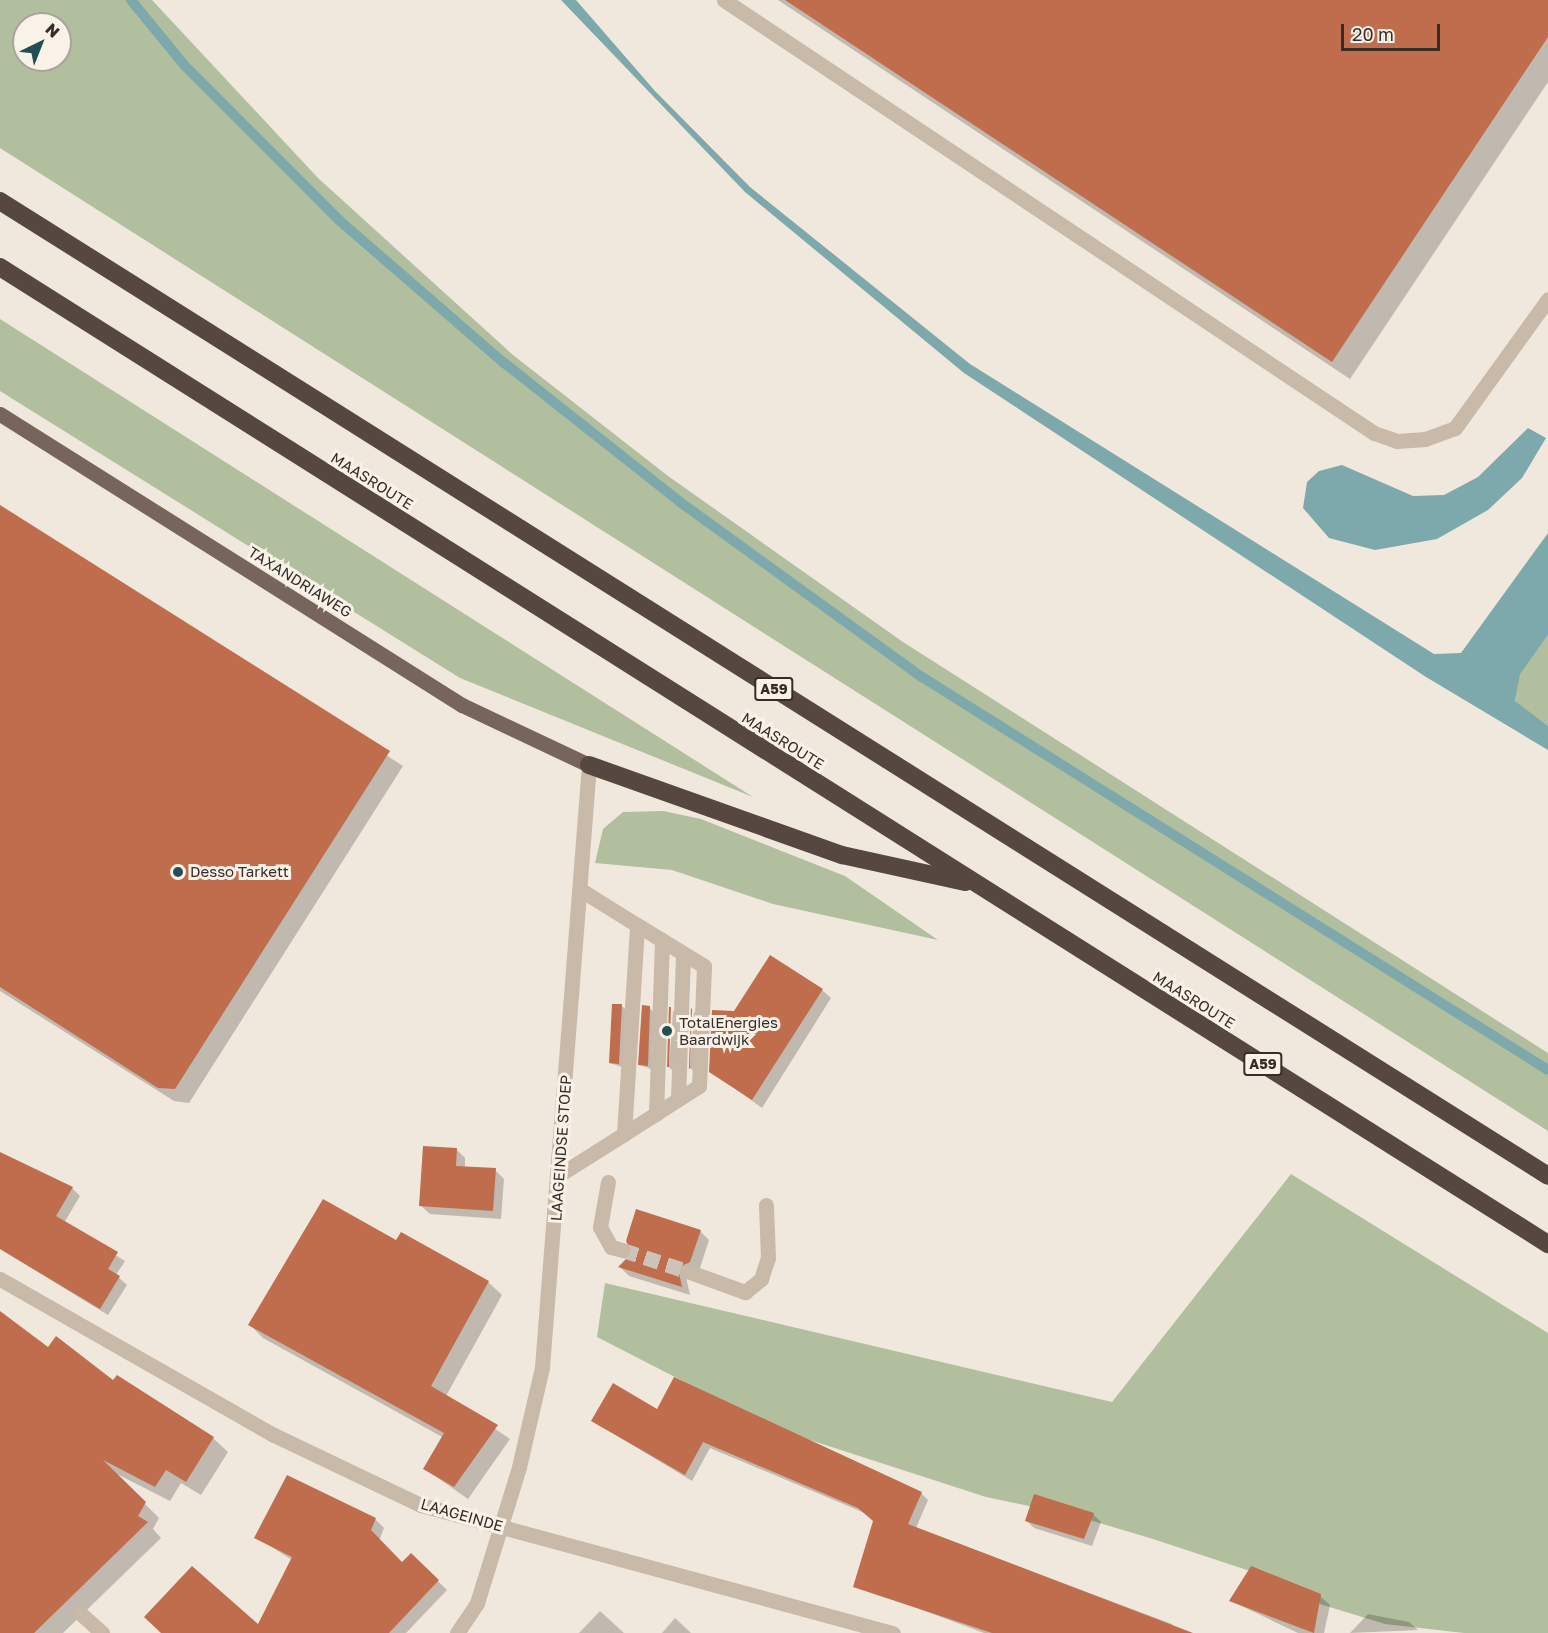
<!DOCTYPE html>
<html>
<head>
<meta charset="utf-8">
<style>
	body { margin:0 }
	#map { position:relative; width:1548px; height:1633px; overflow:hidden; background:#f1e8dd; font-family:"Golos Text",sans-serif }
	div>[style] { position:absolute }
	.green>* { inset:0; background:#b2bf9e }
	.water>* { inset:0; background:#7da8ac }
	.shadow>* { inset:0; background:#0003 }
	.stream>* { height:10px; margin:-5px; padding:0 5px; transform-origin:5px; border-radius:5px; background:#7da8ac }
	.building>* { inset:0; background:#bf6d4d }
	.minor-tunnel>* { height:15px; margin-top:-7.5px; transform-origin:0; background:repeating-linear-gradient(90deg,#ccc3b9 0 15px,transparent 0 23px) }
	.minor>* { height:15px; margin:-7.5px; padding:0 7.5px; transform-origin:7.5px; border-radius:7.5px; background:#c8b9a9 }
	.major>* { height:15px; margin:-7.5px; padding:0 7.5px; transform-origin:7.5px; border-radius:7.5px; background:#77655b }
	.highway>* { height:18px; margin:-9px; padding:0 9px; transform-origin:9px; border-radius:9px; background:#564840 }
	.dots>* { width:16px; height:16px; translate:-50% -50%; box-sizing:border-box; border:3px solid #f9f2e9; border-radius:50% }
	span { translate:-50% -50%; white-space:nowrap; text-align:center; line-height:1.15; -webkit-text-stroke:6px #f9f2e9; paint-order:stroke }
	.shield-label span { padding:2px 4px; background:#f9f2e9; border:2px solid; border-radius:4px; -webkit-text-stroke-width:0 }
	.shield-label { font-size:14px; color:#362d29; font-weight:700 }
	.street-label { font-size:15px; color:#362d29 }
	.poi-label { font-size:15px; color:#362d29 }
	.left { translate:0 -50%; text-align:left }
	.north { position:absolute; left:12px; top:12px; width:60px; height:60px; box-sizing:border-box; background:#f9f2e9; border:2px solid #aba39c; border-radius:50%; rotate:43deg; font-size:16px; font-weight:700; line-height:24px; text-align:center; color:#362d29 }
	.north::after { content:''; display:block; margin:auto; width:21px; height:27px; background:#214f55; clip-path:polygon(50% 0,100% 100%,50% 72%,0 100%) }
	.scale { position:absolute; left:1341px; top:24px; width:99px; height:27px; box-sizing:border-box; border:3px solid #362d29; border-top:0; padding-left:8px; font-size:18px; line-height:21px; white-space:nowrap; color:#362d29; -webkit-text-stroke:4px #f9f2e9; paint-order:stroke }
</style>
</head>
<body>
<div id="map">
	<div class="green">
		<div style="clip-path:polygon(evenodd,0 0,152px 0,318px 178px,513px 355px,668px 476px,903px 642px,1548px 1053px,1548px 1131px,0 148px,0 0,24px 24px,60px 24px,60px 60px,24px 60px,24px 24px)"></div>
		<div style="clip-path:polygon(0 319px,679px 750px,753px 797px,460px 678px,0 391px)"></div>
		<div style="clip-path:polygon(1548px 635px,1548px 726px,1515px 702px,1519px 674px)"></div>
		<div style="clip-path:polygon(663px 811px,701px 819px,845px 876px,938px 940px,773px 904px,672px 870px,595px 863px,603px 829px,623px 812px)"></div>
		<div style="clip-path:polygon(1291px 1174px,1548px 1333px,1548px 1633px,1464px 1633px,1385px 1624px,1297px 1597px,1250px 1571px,1153px 1539px,1076px 1516px,986px 1497px,776px 1429px,597px 1337px,605px 1283px,1112px 1402px)"></div>
	</div>
	<div class="water">
		<div style="clip-path:polygon(561px 0,576px 0,655px 91px,750px 187px,970px 364px,1434px 654px,1461px 653px,1548px 533px,1548px 635px,1520px 674px,1515px 701px,1548px 726px,1548px 750px,1426px 677px,964px 373px,745px 192px)"></div>
		<div style="clip-path:polygon(1528px 428px,1546px 438px,1522px 478px,1488px 510px,1437px 539px,1375px 550px,1329px 538px,1303px 508px,1307px 482px,1319px 471px,1342px 465px,1413px 496px,1444px 495px,1478px 477px)"></div>
	</div>
	<div class="shadow">
		<div style="clip-path:polygon(778px 0,1548px 0,1548px 82px,1350px 379px)"></div>
		<div style="clip-path:polygon(0 506px,403px 766px,189px 1103px,174px 1101px,0 991px)"></div>
		<div style="clip-path:polygon(822px 990px,831px 998px,762px 1108px,711px 1071px,735px 1013px)"></div>
		<div style="clip-path:polygon(622px 1006px,626px 1010px,622px 1067px,610px 1063px)"></div>
		<div style="clip-path:polygon(649px 1007px,653px 1012px,651px 1069px,640px 1065px)"></div>
		<div style="clip-path:polygon(673px 1011px,675px 1013px,673px 1071px,669px 1067px)"></div>
		<div style="clip-path:polygon(694px 1012px,696px 1014px,694px 1071px,690px 1068px)"></div>
		<div style="clip-path:polygon(456px 1149px,465px 1158px,465px 1168px,495px 1170px,504px 1179px,501px 1219px,430px 1214px,420px 1205px)"></div>
		<div style="clip-path:polygon(0 1154px,72px 1188px,80px 1196px,64px 1223px,125px 1261px,116px 1275px,127px 1285px,108px 1315px,0 1249px)"></div>
		<div style="clip-path:polygon(700px 1231px,709px 1240px,699px 1271px,686px 1277px,690px 1295px,629px 1276px,620px 1267px)"></div>
		<div style="clip-path:polygon(397px 1242px,488px 1282px,502px 1295px,446px 1396px,510px 1439px,468px 1499px,425px 1469px,444px 1438px,263px 1338px,250px 1325px)"></div>
		<div style="clip-path:polygon(0 1313px,49px 1349px,213px 1438px,228px 1452px,201px 1495px,181px 1483px,170px 1501px,113px 1472px,159px 1518px,153px 1529px,161px 1538px,63px 1633px,0 1633px)"></div>
		<div style="clip-path:polygon(675px 1379px,921px 1493px,928px 1500px,916px 1528px,1172px 1624px,1177px 1633px,984px 1633px,863px 1588px,874px 1521px,867px 1514px,710px 1448px,692px 1481px,593px 1421px,658px 1411px)"></div>
		<div style="clip-path:polygon(1093px 1514px,1101px 1522px,1092px 1546px,1034px 1528px,1026px 1520px)"></div>
		<div style="clip-path:polygon(375px 1519px,384px 1528px,379px 1541px,403px 1564px,411px 1555px,447px 1590px,406px 1633px,162px 1633px,259px 1626px,292px 1560px,256px 1537px)"></div>
		<div style="clip-path:polygon(1320px 1596px,1330px 1605px,1324px 1633px,1298px 1633px,1231px 1601px)"></div>
		<div style="clip-path:polygon(600px 1611px,624px 1633px,579px 1633px)"></div>
		<div style="clip-path:polygon(1368px 1614px,1409px 1622px,1418px 1630px,1350px 1633px)"></div>
		<div style="clip-path:polygon(675px 1618px,691px 1633px,662px 1633px)"></div>
	</div>
	<div class="stream">
		<div style="left:131px;top:0;width:85px;rotate:50.7deg"></div>
		<div style="left:185px;top:66px;width:219px;rotate:45deg"></div>
		<div style="left:340px;top:221px;width:216px;rotate:40.9deg"></div>
		<div style="left:503px;top:362px;width:226px;rotate:38.3deg"></div>
		<div style="left:680px;top:502px;width:299px;rotate:35.9deg"></div>
		<div style="left:922px;top:677px;width:739px;rotate:32.12deg"></div>
	</div>
	<div class="building">
		<div style="clip-path:polygon(785px 0,1548px 0,1548px 37px,1332px 362px)"></div>
		<div style="clip-path:polygon(0 505px,390px 751px,175px 1089px,158px 1088px,0 987px)"></div>
		<div style="clip-path:polygon(770px 955px,823px 989px,752px 1100px,709px 1072px,712px 1010px,734px 1011px)"></div>
		<div style="clip-path:polygon(612px 1004px,622px 1004px,619px 1064px,609px 1063px)"></div>
		<div style="clip-path:polygon(642px 1005px,650px 1006px,648px 1066px,638px 1065px)"></div>
		<div style="clip-path:polygon(669px 1007px,671px 1007px,669px 1067px,667px 1067px)"></div>
		<div style="clip-path:polygon(691px 1008px,692px 1009px,690px 1069px,689px 1068px)"></div>
		<div style="clip-path:polygon(423px 1146px,457px 1148px,456px 1166px,496px 1168px,493px 1211px,419px 1206px)"></div>
		<div style="clip-path:polygon(0 1152px,73px 1187px,56px 1216px,118px 1252px,108px 1269px,120px 1276px,100px 1309px,0 1249px)"></div>
		<div style="clip-path:polygon(323px 1199px,396px 1240px,401px 1232px,489px 1281px,431px 1386px,498px 1425px,454px 1487px,423px 1469px,444px 1433px,248px 1325px)"></div>
		<div style="clip-path:polygon(636px 1209px,701px 1230px,690px 1262px,678px 1268px,682px 1287px,618px 1267px,632px 1253px,626px 1241px)"></div>
		<div style="clip-path:polygon(0 1311px,48px 1347px,56px 1336px,113px 1380px,117px 1375px,214px 1437px,186px 1482px,166px 1470px,155px 1487px,103px 1460px,146px 1502px,138px 1516px,148px 1522px,34px 1633px,0 1633px)"></div>
		<div style="clip-path:polygon(674px 1377px,922px 1492px,908px 1524px,1193px 1633px,992px 1633px,853px 1587px,873px 1521px,858px 1508px,703px 1442px,685px 1475px,591px 1421px,613px 1383px,657px 1409px)"></div>
		<div style="clip-path:polygon(287px 1475px,376px 1518px,371px 1530px,402px 1562px,411px 1553px,439px 1580px,389px 1633px,161px 1633px,144px 1617px,192px 1566px,258px 1624px,292px 1557px,254px 1538px)"></div>
		<div style="clip-path:polygon(1034px 1494px,1094px 1513px,1084px 1539px,1025px 1521px)"></div>
		<div style="clip-path:polygon(1251px 1566px,1321px 1594px,1314px 1633px,1229px 1601px)"></div>
	</div>
	<div class="minor-tunnel">
		<div style="left:623px;top:1250px;width:67px;rotate:18.2deg"></div>
	</div>
	<div class="minor">
		<div style="left:724px;top:0;width:781px;rotate:33.67deg"></div>
		<div style="left:1374px;top:433px;width:24px;rotate:19deg"></div>
		<div style="left:1397px;top:441px;width:28px;rotate:-4deg"></div>
		<div style="left:1425px;top:439px;width:32px;rotate:-20deg"></div>
		<div style="left:1455px;top:428px;width:159px;rotate:-54.2deg"></div>
		<div style="left:678px;top:1099px;width:145px;rotate:-88deg"></div>
		<div style="left:656px;top:1114px;width:174px;rotate:-88deg"></div>
		<div style="left:624px;top:1134px;width:89px;rotate:-32.6deg"></div>
		<div style="left:699px;top:1086px;width:120px;rotate:-87.6deg"></div>
		<div style="left:704px;top:966px;width:79px;rotate:-148.5deg"></div>
		<div style="left:559px;top:1175px;width:77px;rotate:-32.2deg"></div>
		<div style="left:624px;top:1134px;width:209px;rotate:-86.4deg"></div>
		<div style="left:637px;top:925px;width:66px;rotate:-148deg"></div>
		<div style="left:608px;top:1182px;width:46px;rotate:100.1deg"></div>
		<div style="left:600px;top:1227px;width:23px;rotate:61deg"></div>
		<div style="left:611px;top:1247px;width:12px;rotate:14deg"></div>
		<div style="left:687px;top:1271px;width:62px;rotate:19.9deg"></div>
		<div style="left:745px;top:1292px;width:21px;rotate:-39deg"></div>
		<div style="left:761px;top:1279px;width:22px;rotate:-72deg"></div>
		<div style="left:768px;top:1258px;width:53px;rotate:-92.2deg"></div>
		<div style="left:0;top:1279px;width:315px;rotate:29.7deg"></div>
		<div style="left:274px;top:1435px;width:163px;rotate:25.5deg"></div>
		<div style="left:421px;top:1505px;width:489px;rotate:15.2deg"></div>
		<div style="left:80px;top:1613px;width:30px;rotate:42deg"></div>
		<div style="left:457px;top:1633px;width:36px;rotate:-56deg"></div>
		<div style="left:477px;top:1603px;width:142px;rotate:-72.8deg"></div>
		<div style="left:519px;top:1467px;width:103px;rotate:-77deg"></div>
		<div style="left:542px;top:1367px;width:604px;rotate:-85.54deg"></div>
	</div>
	<div class="major">
		<div style="left:0;top:414px;width:546px;rotate:32.21deg"></div>
		<div style="left:462px;top:705px;width:140px;rotate:25.3deg"></div>
	</div>
	<div class="highway">
		<div style="left:0;top:201px;width:1829px;rotate:32.2deg"></div>
		<div style="left:0;top:267px;width:1831px;rotate:32.26deg"></div>
		<div style="left:589px;top:765px;width:269px;rotate:19.6deg"></div>
		<div style="left:842px;top:855px;width:126px;rotate:12.4deg"></div>
	</div>
	<div class="dots">
		<div style="left:178px;top:872px;background:#214f55"></div>
		<div style="left:667px;top:1031px;background:#214f55"></div>
	</div>
	<div class="shield-label">
		<span style="left:774px;top:689px">A59</span>
		<span style="left:1263px;top:1064px">A59</span>
	</div>
	<div class="street-label">
		<span style="left:372px;top:481px;rotate:32deg">MAASROUTE</span>
		<span style="left:300px;top:582px;rotate:32deg">TAXANDRIAWEG</span>
		<span style="left:783px;top:741px;rotate:32deg">MAASROUTE</span>
		<span style="left:1194px;top:1000px;rotate:32deg">MAASROUTE</span>
		<span style="left:561px;top:1148px;rotate:-86deg">LAAGEINDSE STOEP</span>
		<span style="left:462px;top:1515px;rotate:16deg">LAAGEINDE</span>
	</div>
	<div class="poi-label">
		<span class="left" style="left:190px;top:872px">Desso Tarkett</span>
		<span class="left" style="left:679px;top:1031px">TotalEnergies<br>Baardwijk</span>
	</div>
	<div class="north">N</div>
	<div class="scale">20 m</div>
</div>
</body>
</html>
